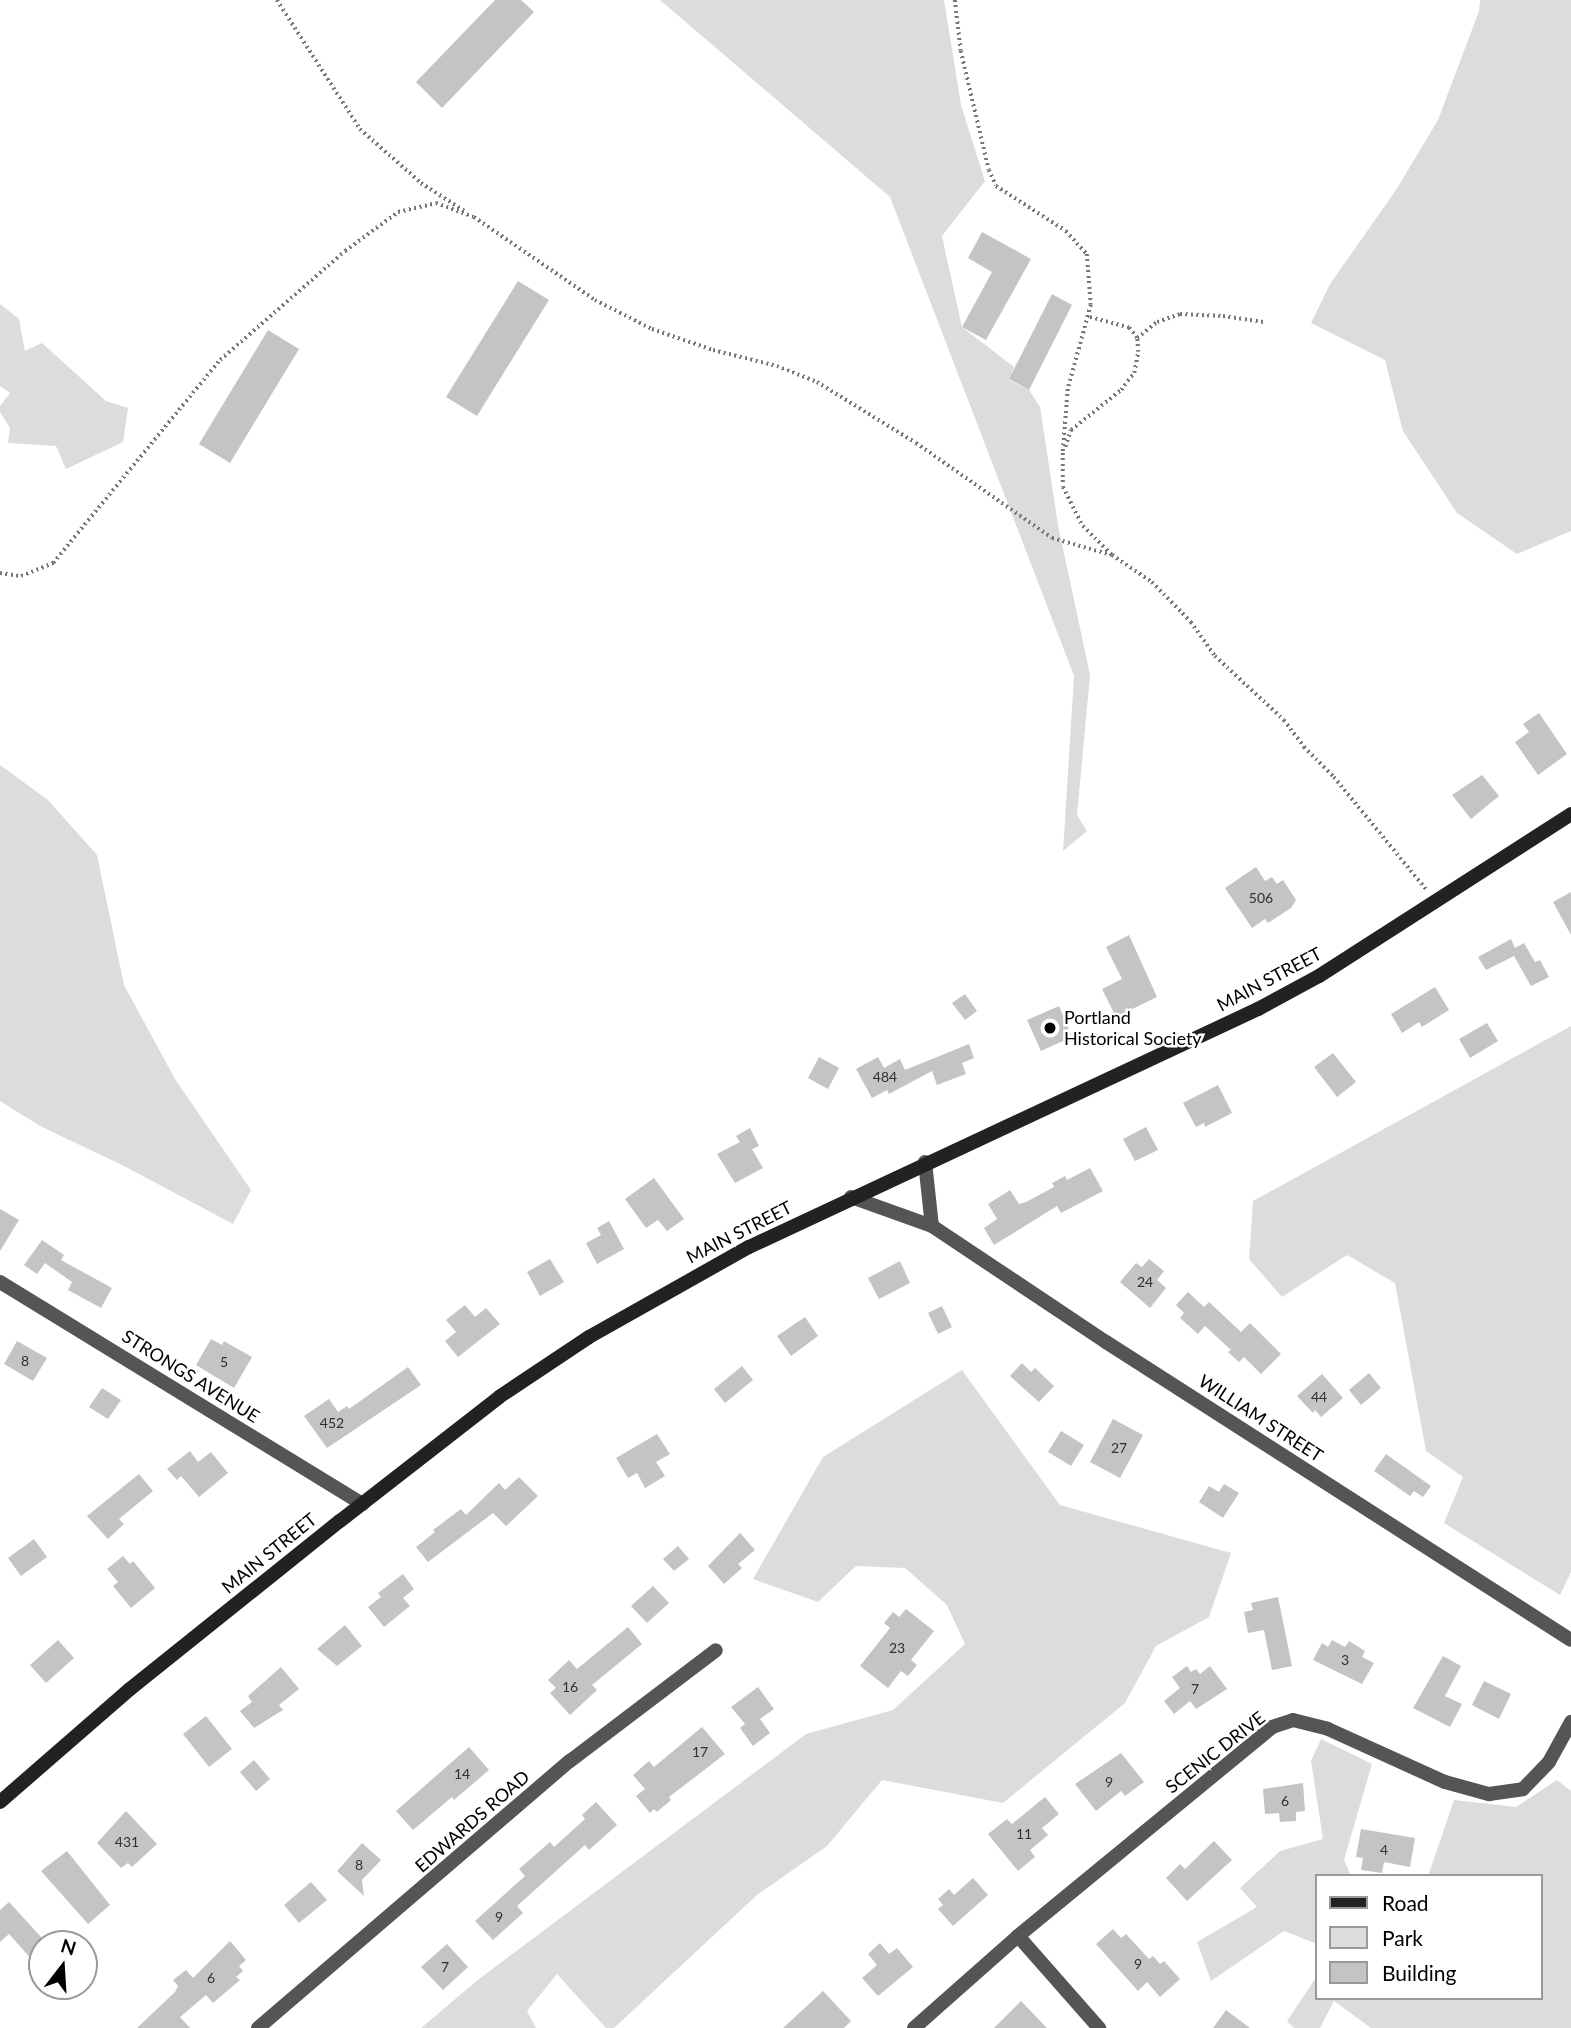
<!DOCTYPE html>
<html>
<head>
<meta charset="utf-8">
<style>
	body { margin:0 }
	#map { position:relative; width:1571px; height:2028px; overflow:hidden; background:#fff; font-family:Lato,sans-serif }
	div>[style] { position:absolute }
	.green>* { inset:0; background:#dcdcdc }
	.building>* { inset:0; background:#c4c4c4 }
	.path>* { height:3.5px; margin-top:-1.75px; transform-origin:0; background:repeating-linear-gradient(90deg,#777 0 2px,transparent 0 5.5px) }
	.street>* { height:14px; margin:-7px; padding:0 7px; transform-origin:7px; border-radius:7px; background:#555 }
	.secondary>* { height:14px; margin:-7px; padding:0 7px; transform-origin:7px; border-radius:7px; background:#222 }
	.dots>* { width:19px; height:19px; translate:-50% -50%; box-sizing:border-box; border:4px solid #fff; border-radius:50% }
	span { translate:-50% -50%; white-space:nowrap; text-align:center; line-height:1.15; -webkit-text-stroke:5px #fff; paint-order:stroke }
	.number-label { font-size:14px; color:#313131 }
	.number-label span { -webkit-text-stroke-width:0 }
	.street-label { font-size:18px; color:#000 }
	.poi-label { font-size:18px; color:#000 }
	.left { translate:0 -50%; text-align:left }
	.legend { position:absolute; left:1315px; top:1874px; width:228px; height:126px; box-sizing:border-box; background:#fff; border:2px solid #999; margin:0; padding:9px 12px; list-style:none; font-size:21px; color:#000 }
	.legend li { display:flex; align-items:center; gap:14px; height:35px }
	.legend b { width:35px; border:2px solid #999 }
	.north { position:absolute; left:28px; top:1930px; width:70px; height:70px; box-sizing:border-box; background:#fff; border:2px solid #999; border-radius:50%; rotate:17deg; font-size:19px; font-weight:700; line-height:28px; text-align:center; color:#000 }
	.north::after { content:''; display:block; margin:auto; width:24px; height:32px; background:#000; clip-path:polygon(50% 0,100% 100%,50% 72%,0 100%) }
</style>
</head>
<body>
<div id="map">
	<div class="green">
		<div style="clip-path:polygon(660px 0,944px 0,961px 105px,985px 181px,942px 236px,962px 327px,1014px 367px,1009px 380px,1029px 390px,1040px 407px,1058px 525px,1090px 675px,1077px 815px,1087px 831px,1063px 851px,1074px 676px,890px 197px)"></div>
		<div style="clip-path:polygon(1480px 0,1571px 0,1571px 531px,1517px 554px,1457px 513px,1403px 431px,1385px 360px,1311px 323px,1330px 284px,1396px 190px,1438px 120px,1479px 11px)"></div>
		<div style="clip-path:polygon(0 304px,19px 319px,25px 351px,42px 343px,106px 401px,128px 408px,123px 442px,66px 469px,56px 446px,8px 443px,10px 428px,0 412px,0 406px,10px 393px,0 386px)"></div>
		<div style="clip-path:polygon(0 765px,48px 800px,97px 855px,124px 985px,175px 1079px,251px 1190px,233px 1224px,124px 1166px,40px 1126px,0 1101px)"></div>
		<div style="clip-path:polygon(1571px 1026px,1571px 1572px,1560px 1595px,1444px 1523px,1463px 1477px,1426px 1451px,1395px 1283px,1347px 1255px,1282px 1297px,1249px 1259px,1253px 1201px)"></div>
		<div style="clip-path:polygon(962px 1370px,1060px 1505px,1231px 1553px,1209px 1617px,1156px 1646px,1125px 1703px,1003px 1803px,882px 1780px,827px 1846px,757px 1895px,614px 2028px,606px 2028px,557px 1974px,527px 2011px,536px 2028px,421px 2028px,479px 1979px,806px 1734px,893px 1710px,965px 1644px,947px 1605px,905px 1568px,856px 1566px,818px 1602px,753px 1579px,823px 1457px)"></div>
		<div style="clip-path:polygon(1321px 1739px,1372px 1764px,1344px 1860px,1351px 1876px,1317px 1876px,1317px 1944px,1284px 1931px,1211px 1981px,1197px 1942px,1257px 1907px,1240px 1888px,1280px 1851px,1323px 1839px,1311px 1761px)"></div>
		<div style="clip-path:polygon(1557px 1780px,1571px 1791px,1571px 2028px,1371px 2028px,1334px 2001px,1320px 2028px,1294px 2028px,1287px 2021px,1317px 1976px,1317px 1998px,1541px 1998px,1541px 1876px,1428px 1876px,1454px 1800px,1516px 1807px)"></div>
	</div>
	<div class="building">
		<div style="clip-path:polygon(495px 0,521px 0,534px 12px,442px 108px,416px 82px)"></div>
		<div style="clip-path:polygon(982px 232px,1031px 259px,986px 340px,962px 327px,992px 272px,968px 258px)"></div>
		<div style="clip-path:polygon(518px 281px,549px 300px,477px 416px,446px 397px)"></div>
		<div style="clip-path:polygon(1052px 294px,1072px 305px,1029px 390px,1009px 379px)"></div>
		<div style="clip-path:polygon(268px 330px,299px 349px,230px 463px,199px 444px)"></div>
		<div style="clip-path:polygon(1539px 713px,1567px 754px,1538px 775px,1515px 742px,1529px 732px,1523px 724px)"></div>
		<div style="clip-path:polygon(1482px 775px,1499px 796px,1471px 819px,1452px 795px)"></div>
		<div style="clip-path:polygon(1256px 867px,1265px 881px,1272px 877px,1277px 884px,1283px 880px,1296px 900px,1291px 908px,1268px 923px,1265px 919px,1252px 928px,1225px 888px)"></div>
		<div style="clip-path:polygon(1571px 892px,1571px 935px,1553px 902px)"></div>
		<div style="clip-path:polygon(1129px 935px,1157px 997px,1116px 1017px,1102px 989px,1122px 979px,1106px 947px)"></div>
		<div style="clip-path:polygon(1511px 939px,1515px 948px,1524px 943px,1535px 962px,1540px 960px,1549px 977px,1531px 986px,1514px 956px,1486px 970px,1478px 957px)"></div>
		<div style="clip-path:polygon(1435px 987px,1449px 1010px,1422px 1027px,1419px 1022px,1402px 1033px,1391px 1014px)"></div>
		<div style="clip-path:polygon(965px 994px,977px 1011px,965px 1020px,952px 1003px)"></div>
		<div style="clip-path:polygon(1059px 1006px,1072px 1037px,1041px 1051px,1027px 1020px)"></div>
		<div style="clip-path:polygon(1487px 1023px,1498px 1041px,1470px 1058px,1459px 1039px)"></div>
		<div style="clip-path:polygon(969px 1044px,974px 1058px,962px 1063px,966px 1074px,937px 1085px,932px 1071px,889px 1094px,887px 1090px,872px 1098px,856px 1069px,878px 1057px,884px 1068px,900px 1059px,905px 1070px)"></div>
		<div style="clip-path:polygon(1333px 1053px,1356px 1082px,1337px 1097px,1314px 1067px)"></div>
		<div style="clip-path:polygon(819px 1057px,839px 1068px,828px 1089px,808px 1078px)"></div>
		<div style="clip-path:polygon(1218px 1085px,1232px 1113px,1205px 1127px,1204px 1123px,1196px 1127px,1183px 1103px)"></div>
		<div style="clip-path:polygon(1146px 1127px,1158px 1150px,1135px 1161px,1123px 1139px)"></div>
		<div style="clip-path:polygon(750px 1128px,759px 1146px,752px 1149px,763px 1168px,735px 1183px,717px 1154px,740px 1142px,736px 1136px)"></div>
		<div style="clip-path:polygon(1090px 1168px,1103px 1191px,1061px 1213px,1057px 1206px,994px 1245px,984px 1228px,997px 1219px,988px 1204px,1010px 1190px,1019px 1204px,1026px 1202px,1054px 1187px,1052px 1183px,1065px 1176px,1067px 1180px)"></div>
		<div style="clip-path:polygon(654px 1178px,684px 1219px,667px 1231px,658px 1220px,646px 1228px,625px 1199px)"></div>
		<div style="clip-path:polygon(0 1209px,19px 1220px,0 1251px)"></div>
		<div style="clip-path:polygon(609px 1221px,624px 1249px,597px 1264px,586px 1243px,601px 1235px,597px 1228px)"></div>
		<div style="clip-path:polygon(42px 1240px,64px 1255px,61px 1260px,112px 1288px,101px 1308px,68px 1290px,72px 1282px,45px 1263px,37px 1274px,24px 1265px)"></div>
		<div style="clip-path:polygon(550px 1259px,564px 1282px,540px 1296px,527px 1272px)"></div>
		<div style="clip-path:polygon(1149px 1259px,1164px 1271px,1157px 1280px,1166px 1288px,1150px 1308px,1120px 1282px,1136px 1263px,1142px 1267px)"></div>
		<div style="clip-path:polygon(900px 1261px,910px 1283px,879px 1299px,868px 1278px)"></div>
		<div style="clip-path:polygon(1188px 1292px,1204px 1307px,1209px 1302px,1241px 1332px,1250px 1323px,1281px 1354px,1261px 1374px,1244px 1357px,1239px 1362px,1228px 1352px,1231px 1350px,1205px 1326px,1198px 1334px,1180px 1318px,1184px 1313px,1176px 1305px)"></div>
		<div style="clip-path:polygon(465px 1305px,475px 1317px,486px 1308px,500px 1324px,458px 1357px,445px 1341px,456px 1332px,446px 1320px)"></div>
		<div style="clip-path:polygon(942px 1306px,952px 1327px,938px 1334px,928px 1313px)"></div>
		<div style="clip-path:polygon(805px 1317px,818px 1336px,791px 1356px,777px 1336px)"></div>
		<div style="clip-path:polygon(211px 1339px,222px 1345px,224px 1341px,252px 1357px,234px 1388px,196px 1365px)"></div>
		<div style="clip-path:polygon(17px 1341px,47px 1358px,33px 1381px,4px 1364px)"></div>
		<div style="clip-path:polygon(1022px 1363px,1031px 1372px,1035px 1368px,1054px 1386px,1039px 1402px,1010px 1376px)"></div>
		<div style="clip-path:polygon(742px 1366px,753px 1380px,725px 1403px,714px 1389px)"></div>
		<div style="clip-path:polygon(408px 1367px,421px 1385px,327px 1448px,304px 1416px,329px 1399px,338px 1412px,347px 1406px,349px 1409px)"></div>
		<div style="clip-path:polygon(1369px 1373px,1381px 1388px,1361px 1405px,1349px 1390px)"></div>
		<div style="clip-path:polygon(1322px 1374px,1343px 1398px,1321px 1417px,1315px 1410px,1313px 1413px,1297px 1396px)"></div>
		<div style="clip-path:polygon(102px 1388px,121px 1400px,108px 1419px,89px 1407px)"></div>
		<div style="clip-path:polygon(1113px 1419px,1143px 1435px,1120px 1478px,1090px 1462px)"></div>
		<div style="clip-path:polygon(1061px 1431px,1084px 1445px,1071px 1466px,1048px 1452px)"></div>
		<div style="clip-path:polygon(657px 1434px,670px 1454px,656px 1462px,665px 1476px,645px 1488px,637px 1473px,628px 1478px,616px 1458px)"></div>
		<div style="clip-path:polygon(190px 1451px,198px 1462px,211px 1452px,228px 1473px,199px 1497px,181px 1476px,177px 1480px,167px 1469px)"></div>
		<div style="clip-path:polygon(1386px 1454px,1431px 1486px,1423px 1497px,1414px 1491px,1410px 1496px,1374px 1471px)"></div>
		<div style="clip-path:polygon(139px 1474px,153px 1491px,119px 1519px,124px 1524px,108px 1539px,87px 1516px)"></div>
		<div style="clip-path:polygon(519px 1477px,538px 1496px,506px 1526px,493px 1513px,428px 1562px,416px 1547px,435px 1532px,433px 1530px,461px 1509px,466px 1515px,499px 1483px,505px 1490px)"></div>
		<div style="clip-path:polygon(1224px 1484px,1239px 1493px,1223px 1518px,1199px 1502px,1209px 1486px,1219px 1492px)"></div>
		<div style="clip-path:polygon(740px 1533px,755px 1550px,738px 1564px,742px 1568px,724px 1584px,708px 1566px)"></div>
		<div style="clip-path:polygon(34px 1539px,47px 1557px,21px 1576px,8px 1558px)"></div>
		<div style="clip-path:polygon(678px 1546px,689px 1559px,674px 1571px,663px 1559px)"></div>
		<div style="clip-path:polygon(123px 1556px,130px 1564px,133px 1561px,155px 1588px,131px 1608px,113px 1586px,118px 1582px,107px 1569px)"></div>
		<div style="clip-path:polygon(403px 1574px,414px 1589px,403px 1598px,410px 1606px,384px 1627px,368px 1607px,381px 1597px,378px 1593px)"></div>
		<div style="clip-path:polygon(653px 1586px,669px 1603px,647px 1623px,631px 1606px)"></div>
		<div style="clip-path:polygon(1278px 1597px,1292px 1666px,1272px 1670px,1264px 1630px,1248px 1633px,1244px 1612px,1253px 1610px,1251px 1603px)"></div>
		<div style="clip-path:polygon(906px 1609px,934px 1631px,911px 1660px,917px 1665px,908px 1676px,901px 1671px,888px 1688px,860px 1666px,890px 1628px,884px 1623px,893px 1612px,899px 1617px)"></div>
		<div style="clip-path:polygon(345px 1625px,362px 1646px,337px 1666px,317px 1649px)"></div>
		<div style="clip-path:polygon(628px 1627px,642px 1644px,592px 1685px,597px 1690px,570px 1715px,550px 1693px,556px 1688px,548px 1680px,569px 1660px,577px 1669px)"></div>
		<div style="clip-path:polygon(58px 1640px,74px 1658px,46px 1683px,30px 1665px)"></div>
		<div style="clip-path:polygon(1332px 1640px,1345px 1647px,1349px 1641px,1365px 1651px,1362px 1657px,1374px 1663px,1362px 1684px,1313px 1660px,1322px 1643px,1328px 1647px)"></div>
		<div style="clip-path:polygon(1443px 1656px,1461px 1666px,1445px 1696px,1462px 1704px,1450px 1727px,1413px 1708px)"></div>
		<div style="clip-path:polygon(1187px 1666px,1191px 1672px,1196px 1669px,1200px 1674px,1210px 1666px,1227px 1689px,1196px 1709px,1190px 1701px,1174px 1714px,1164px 1701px,1180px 1688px,1172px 1677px)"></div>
		<div style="clip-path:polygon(281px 1667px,299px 1689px,279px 1705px,283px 1710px,254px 1728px,240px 1711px,252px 1702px,248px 1696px)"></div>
		<div style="clip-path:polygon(1484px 1681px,1511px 1694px,1499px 1719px,1472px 1705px)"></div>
		<div style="clip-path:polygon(758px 1687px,774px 1709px,760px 1719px,770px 1733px,753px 1746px,740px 1728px,745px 1724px,731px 1707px)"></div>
		<div style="clip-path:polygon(206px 1716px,232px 1749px,209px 1767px,183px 1734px)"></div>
		<div style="clip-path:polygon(702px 1727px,725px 1754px,669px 1797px,671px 1800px,657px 1812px,654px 1809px,650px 1813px,636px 1796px,645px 1789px,633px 1775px,649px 1761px,654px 1767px)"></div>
		<div style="clip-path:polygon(469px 1747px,489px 1770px,454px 1800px,452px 1797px,413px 1830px,396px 1811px)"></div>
		<div style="clip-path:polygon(1121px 1753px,1144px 1782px,1125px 1796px,1121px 1791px,1096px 1811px,1075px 1784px)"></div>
		<div style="clip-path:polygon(254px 1760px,270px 1779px,256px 1791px,240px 1772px)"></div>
		<div style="clip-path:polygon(1303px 1783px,1305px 1811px,1296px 1812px,1296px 1821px,1280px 1822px,1279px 1813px,1265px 1814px,1263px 1789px)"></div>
		<div style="clip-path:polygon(1045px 1797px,1059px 1814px,1042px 1828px,1048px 1835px,1030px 1850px,1035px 1857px,1018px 1871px,988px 1834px,1007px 1819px,1012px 1824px)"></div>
		<div style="clip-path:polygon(596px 1802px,617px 1825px,589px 1850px,585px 1845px,517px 1906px,523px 1913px,493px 1940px,475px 1921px,525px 1876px,519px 1869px,550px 1842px,554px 1847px,585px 1819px,582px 1815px)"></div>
		<div style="clip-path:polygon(126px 1811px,157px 1844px,132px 1867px,128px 1863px,121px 1868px,97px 1843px)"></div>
		<div style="clip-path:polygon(1361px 1829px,1415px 1838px,1410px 1867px,1384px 1862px,1382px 1873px,1361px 1870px,1363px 1858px,1356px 1857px)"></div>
		<div style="clip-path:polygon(1214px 1841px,1232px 1860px,1187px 1901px,1166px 1878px,1180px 1864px,1185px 1869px)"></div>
		<div style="clip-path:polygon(362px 1843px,381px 1860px,362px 1880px,364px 1896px,337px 1871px)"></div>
		<div style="clip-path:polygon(67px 1851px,110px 1905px,88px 1924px,41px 1871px)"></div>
		<div style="clip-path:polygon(973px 1878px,988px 1895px,953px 1926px,938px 1909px,943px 1905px,938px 1899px,949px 1889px,954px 1895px)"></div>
		<div style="clip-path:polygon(311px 1882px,327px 1900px,299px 1923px,284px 1905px)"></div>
		<div style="clip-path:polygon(9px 1902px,42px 1938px,42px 1971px,9px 1934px,0 1942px,0 1910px)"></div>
		<div style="clip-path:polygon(1113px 1929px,1121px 1938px,1126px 1934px,1149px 1959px,1153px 1956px,1160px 1964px,1164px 1961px,1180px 1979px,1160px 1997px,1147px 1982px,1138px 1991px,1096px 1944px)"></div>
		<div style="clip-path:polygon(230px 1941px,246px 1960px,239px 1966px,243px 1971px,236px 1977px,240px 1980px,213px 2003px,206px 1995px,180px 2017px,190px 2028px,137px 2028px,175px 1992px,178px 1986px,173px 1980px,186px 1970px,193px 1978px)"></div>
		<div style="clip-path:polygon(880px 1943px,889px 1954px,897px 1948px,913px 1967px,878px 1996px,862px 1978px,877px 1965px,868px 1954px)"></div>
		<div style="clip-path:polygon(447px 1944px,468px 1967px,443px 1990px,421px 1967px)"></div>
		<div style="clip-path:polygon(823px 1991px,851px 2021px,844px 2028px,783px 2028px)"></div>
		<div style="clip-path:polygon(1021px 2001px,1047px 2028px,994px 2028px)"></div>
		<div style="clip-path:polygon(1226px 2010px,1250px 2028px,1213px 2028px)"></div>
	</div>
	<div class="path">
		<div style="left:277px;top:0;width:153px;rotate:57.2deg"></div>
		<div style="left:360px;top:129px;width:81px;rotate:41.5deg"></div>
		<div style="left:421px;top:183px;width:54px;rotate:32.8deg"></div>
		<div style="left:955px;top:0;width:51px;rotate:83.3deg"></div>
		<div style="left:961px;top:51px;width:122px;rotate:76.8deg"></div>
		<div style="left:989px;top:170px;width:17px;rotate:66deg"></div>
		<div style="left:996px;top:186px;width:83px;rotate:32.7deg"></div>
		<div style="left:1066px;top:231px;width:31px;rotate:48deg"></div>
		<div style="left:1087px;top:254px;width:51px;rotate:85.5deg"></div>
		<div style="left:1091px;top:305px;width:87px;rotate:105.3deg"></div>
		<div style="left:1068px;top:389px;width:64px;rotate:94.5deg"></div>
		<div style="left:1063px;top:453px;width:34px;rotate:90deg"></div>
		<div style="left:1063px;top:487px;width:44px;rotate:62.9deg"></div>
		<div style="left:1083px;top:526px;width:41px;rotate:45deg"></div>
		<div style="left:1112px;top:555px;width:48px;rotate:34deg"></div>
		<div style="left:1152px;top:582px;width:56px;rotate:45.7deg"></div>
		<div style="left:1191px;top:622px;width:42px;rotate:54.8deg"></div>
		<div style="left:1215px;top:656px;width:94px;rotate:42.8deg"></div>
		<div style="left:1284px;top:720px;width:34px;rotate:53deg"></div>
		<div style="left:1304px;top:747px;width:42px;rotate:45deg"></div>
		<div style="left:1334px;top:777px;width:145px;rotate:50.6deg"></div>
		<div style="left:1137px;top:338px;width:26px;rotate:-39deg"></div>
		<div style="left:1157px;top:322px;width:24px;rotate:-19deg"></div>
		<div style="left:1180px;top:314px;width:43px;rotate:2.7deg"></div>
		<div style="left:1223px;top:316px;width:41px;rotate:8.3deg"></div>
		<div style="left:1065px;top:447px;width:18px;rotate:-71deg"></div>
		<div style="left:1071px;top:430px;width:64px;rotate:-38.7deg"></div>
		<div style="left:1121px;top:390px;width:21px;rotate:-53deg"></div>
		<div style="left:1134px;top:373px;width:21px;rotate:-79deg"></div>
		<div style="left:1138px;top:352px;width:14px;rotate:-94deg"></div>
		<div style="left:1137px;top:338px;width:13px;rotate:-129deg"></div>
		<div style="left:1129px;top:328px;width:42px;rotate:-165deg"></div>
		<div style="left:0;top:573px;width:21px;rotate:8deg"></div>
		<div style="left:21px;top:576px;width:35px;rotate:-22deg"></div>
		<div style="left:53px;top:563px;width:263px;rotate:-50.6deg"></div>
		<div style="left:220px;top:360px;width:166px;rotate:-41.1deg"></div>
		<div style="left:345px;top:251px;width:66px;rotate:-36.3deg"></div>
		<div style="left:398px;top:212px;width:39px;rotate:-13deg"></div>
		<div style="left:436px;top:203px;width:40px;rotate:20.2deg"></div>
		<div style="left:474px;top:217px;width:147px;rotate:34.4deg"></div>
		<div style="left:595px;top:300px;width:64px;rotate:27deg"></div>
		<div style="left:652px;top:329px;width:65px;rotate:19deg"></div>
		<div style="left:713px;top:350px;width:66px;rotate:14deg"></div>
		<div style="left:777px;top:366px;width:43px;rotate:21.8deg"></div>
		<div style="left:817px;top:382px;width:116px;rotate:31.6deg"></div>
		<div style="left:916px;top:443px;width:166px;rotate:34.9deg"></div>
		<div style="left:1052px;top:538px;width:62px;rotate:15.8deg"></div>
	</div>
	<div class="street">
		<div style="left:925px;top:1162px;width:64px;rotate:83.8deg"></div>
		<div style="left:851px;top:1197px;width:86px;rotate:19.7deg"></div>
		<div style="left:932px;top:1226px;width:209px;rotate:33.7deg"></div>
		<div style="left:1106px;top:1342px;width:552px;rotate:32.65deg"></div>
		<div style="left:0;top:1282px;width:425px;rotate:31.5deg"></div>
		<div style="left:1018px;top:1936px;width:123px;rotate:48.6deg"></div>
		<div style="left:258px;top:2028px;width:411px;rotate:-40.6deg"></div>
		<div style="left:570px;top:1761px;width:183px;rotate:-37.2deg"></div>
		<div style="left:914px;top:2028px;width:139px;rotate:-41.5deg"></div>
		<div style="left:1018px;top:1936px;width:329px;rotate:-39.4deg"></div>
		<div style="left:1272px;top:1727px;width:22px;rotate:-18deg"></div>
		<div style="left:1293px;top:1720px;width:36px;rotate:14deg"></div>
		<div style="left:1328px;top:1729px;width:128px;rotate:24.4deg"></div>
		<div style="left:1445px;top:1782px;width:46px;rotate:15.3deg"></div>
		<div style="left:1489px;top:1794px;width:34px;rotate:-8deg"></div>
		<div style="left:1523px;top:1789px;width:37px;rotate:-46deg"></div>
		<div style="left:1549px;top:1762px;width:46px;rotate:-61.2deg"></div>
	</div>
	<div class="secondary">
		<div style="left:0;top:1802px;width:172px;rotate:-41deg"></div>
		<div style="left:130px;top:1689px;width:269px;rotate:-38.7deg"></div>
		<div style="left:340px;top:1521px;width:202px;rotate:-37.9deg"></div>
		<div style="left:499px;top:1397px;width:108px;rotate:-33.7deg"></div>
		<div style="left:589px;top:1337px;width:184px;rotate:-29.4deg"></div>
		<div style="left:749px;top:1247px;width:562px;rotate:-25.06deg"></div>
		<div style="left:1258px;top:1009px;width:69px;rotate:-28.4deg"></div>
		<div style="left:1319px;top:976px;width:300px;rotate:-32.7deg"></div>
	</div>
	<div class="dots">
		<div style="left:1050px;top:1028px;background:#000"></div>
	</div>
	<div class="number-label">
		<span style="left:1261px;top:898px">506</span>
		<span style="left:885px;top:1077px">484</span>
		<span style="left:1145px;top:1282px">24</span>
		<span style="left:25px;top:1361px">8</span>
		<span style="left:224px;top:1362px">5</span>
		<span style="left:1319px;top:1397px">44</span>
		<span style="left:332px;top:1423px">452</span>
		<span style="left:1119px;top:1448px">27</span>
		<span style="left:897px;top:1648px">23</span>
		<span style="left:1345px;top:1660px">3</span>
		<span style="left:570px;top:1687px">16</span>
		<span style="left:1195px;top:1689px">7</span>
		<span style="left:700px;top:1752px">17</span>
		<span style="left:462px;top:1774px">14</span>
		<span style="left:1109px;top:1782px">9</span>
		<span style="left:1285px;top:1801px">6</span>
		<span style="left:1024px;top:1834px">11</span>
		<span style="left:127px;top:1842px">431</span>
		<span style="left:1384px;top:1850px">4</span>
		<span style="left:359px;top:1865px">8</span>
		<span style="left:499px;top:1917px">9</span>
		<span style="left:1138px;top:1964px">9</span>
		<span style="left:445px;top:1967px">7</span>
		<span style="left:211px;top:1978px">6</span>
	</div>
	<div class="street-label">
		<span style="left:1269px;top:979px;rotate:-28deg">MAIN STREET</span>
		<span style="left:739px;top:1232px;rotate:-27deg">MAIN STREET</span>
		<span style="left:191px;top:1376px;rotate:32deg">STRONGS AVENUE</span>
		<span style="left:1261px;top:1418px;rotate:33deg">WILLIAM STREET</span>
		<span style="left:269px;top:1553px;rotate:-39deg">MAIN STREET</span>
		<span style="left:1215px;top:1752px;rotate:-38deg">SCENIC DRIVE</span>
		<span style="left:472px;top:1821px;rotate:-41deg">EDWARDS ROAD</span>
	</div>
	<div class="poi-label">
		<span class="left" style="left:1064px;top:1028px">Portland<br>Historical Society</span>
	</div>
	<ul class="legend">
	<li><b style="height:9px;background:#222"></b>Road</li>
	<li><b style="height:19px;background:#dcdcdc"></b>Park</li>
	<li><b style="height:19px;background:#c4c4c4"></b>Building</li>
	</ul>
	<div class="north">N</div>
</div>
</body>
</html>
